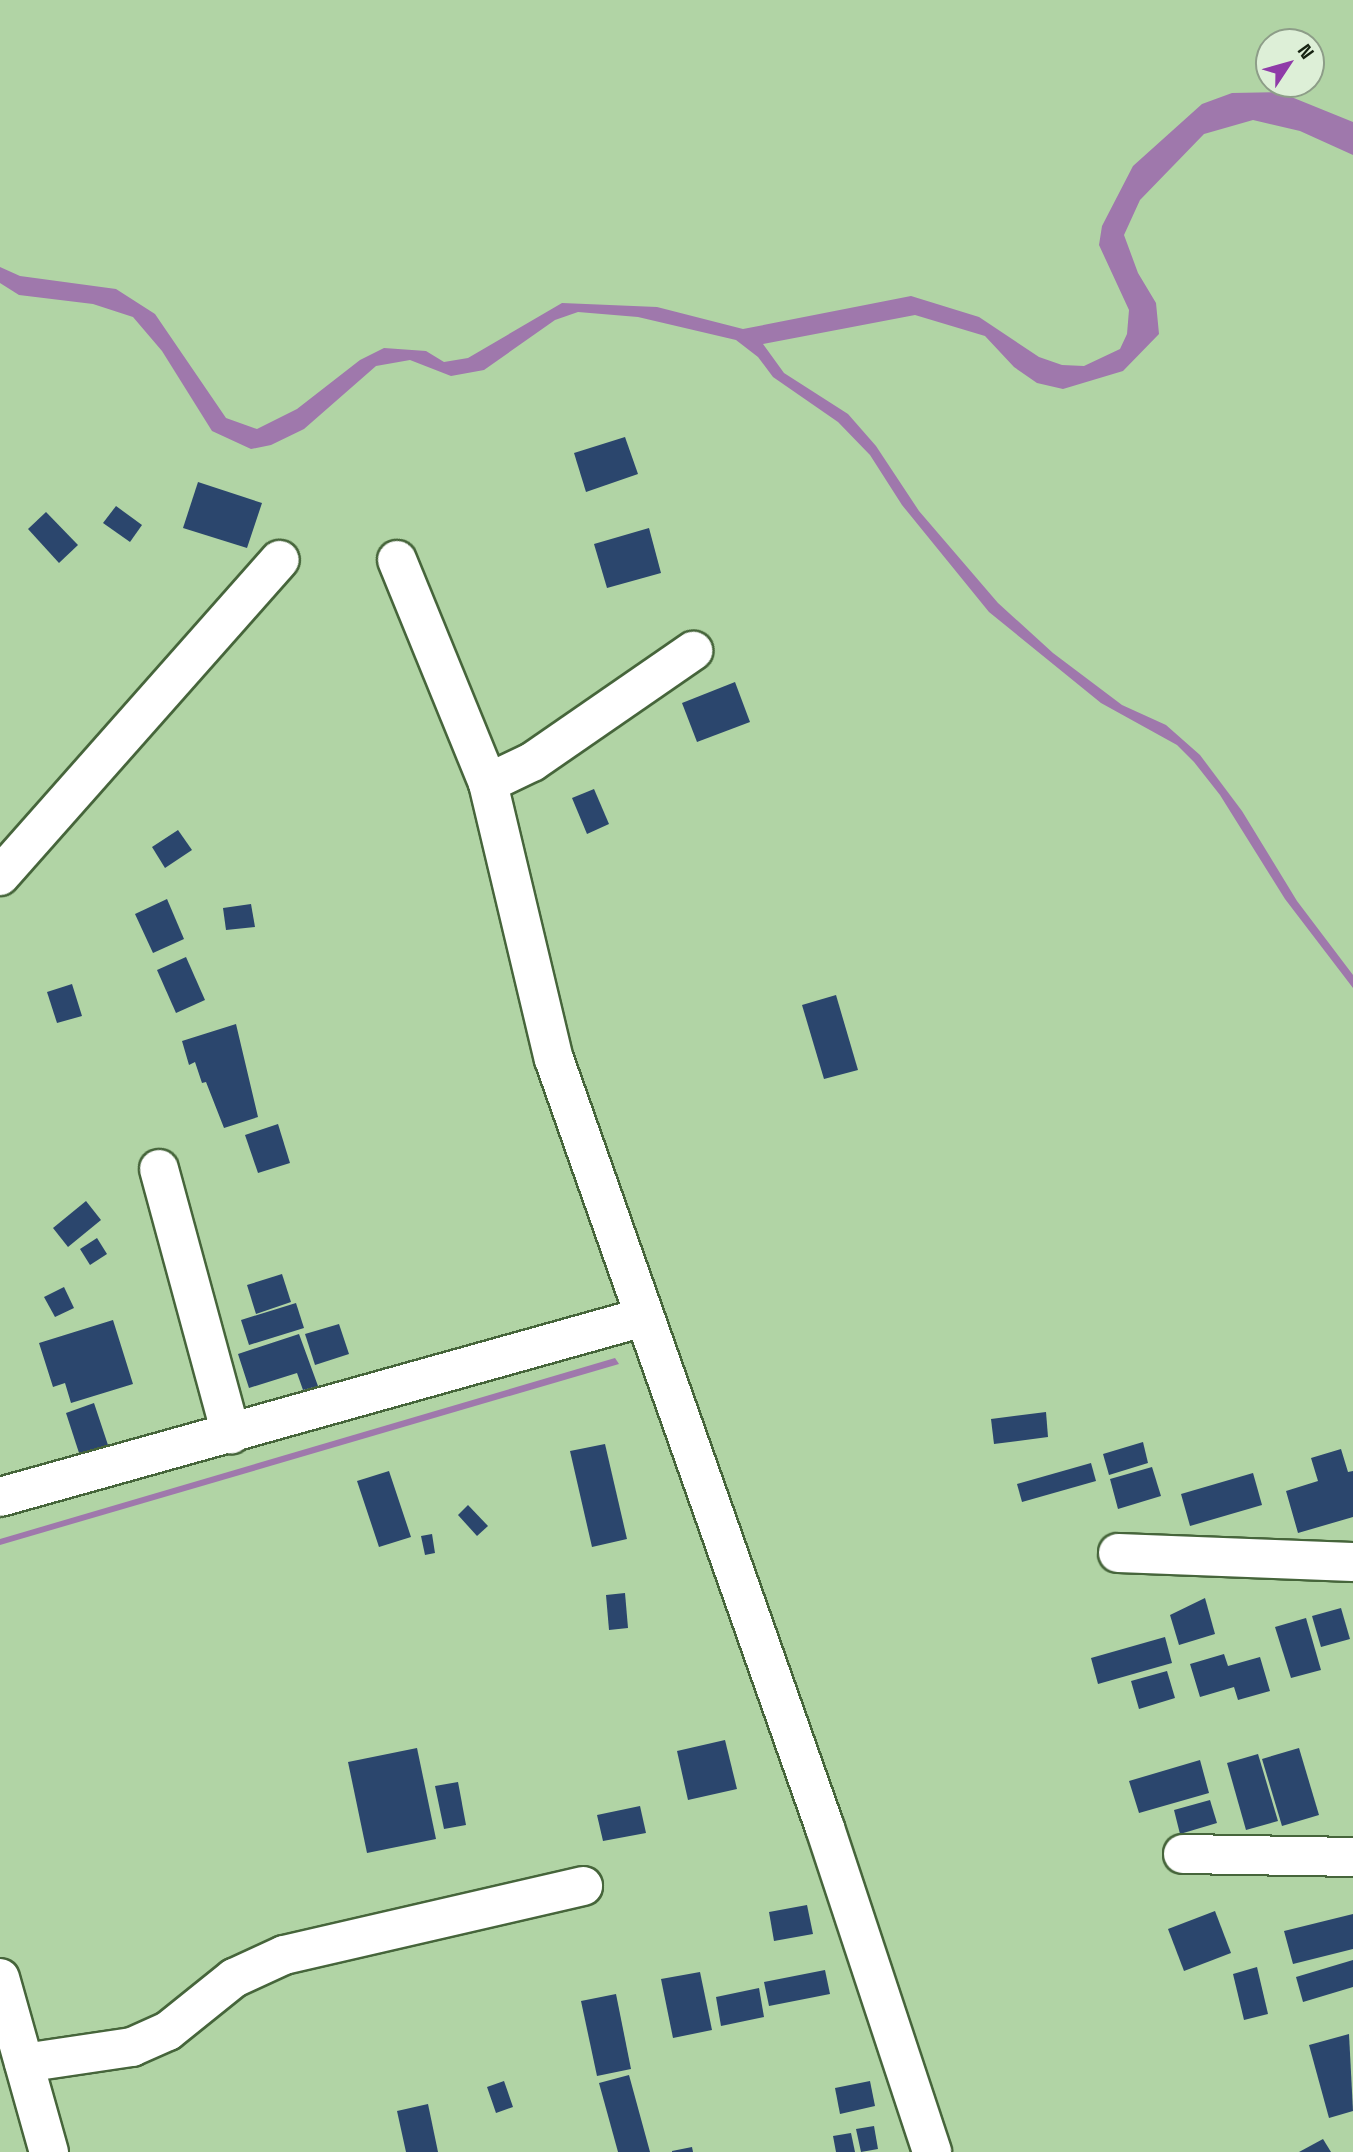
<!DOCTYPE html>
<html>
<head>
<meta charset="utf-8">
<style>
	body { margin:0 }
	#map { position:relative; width:1353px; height:2152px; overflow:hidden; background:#b1d4a5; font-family:"Space Grotesk",sans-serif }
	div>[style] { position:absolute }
	.water>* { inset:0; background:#9f78ac }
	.building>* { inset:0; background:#2b466d }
	.roads { filter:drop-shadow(2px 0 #46653b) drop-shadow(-2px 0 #46653b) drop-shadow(0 2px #46653b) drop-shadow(0 -2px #46653b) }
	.minor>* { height:38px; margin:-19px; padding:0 19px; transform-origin:19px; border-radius:19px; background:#fff }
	span { translate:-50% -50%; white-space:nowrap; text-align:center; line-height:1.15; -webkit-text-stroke:7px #ddefd7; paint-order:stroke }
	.north { position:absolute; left:1255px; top:28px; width:70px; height:70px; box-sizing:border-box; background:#ddefd7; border:2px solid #8d9d88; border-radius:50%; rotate:54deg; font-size:19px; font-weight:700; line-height:28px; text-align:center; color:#152211 }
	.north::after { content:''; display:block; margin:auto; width:24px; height:32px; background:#8f3ba8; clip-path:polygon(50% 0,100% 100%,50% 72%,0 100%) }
</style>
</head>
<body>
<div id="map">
	<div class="water">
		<div style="clip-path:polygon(1279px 92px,1353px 122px,1353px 155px,1300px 131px,1253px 120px,1204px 134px,1140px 200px,1124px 235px,1138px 273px,1156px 303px,1159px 334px,1123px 371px,1063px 389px,1037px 383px,1014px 367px,985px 336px,915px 315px,763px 344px,784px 373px,848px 414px,876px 446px,919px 511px,998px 603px,1053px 653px,1122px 705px,1166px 725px,1200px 755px,1242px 811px,1297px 901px,1353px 975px,1353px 988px,1285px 899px,1220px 795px,1194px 762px,1177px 745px,1101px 703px,989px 612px,902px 505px,870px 455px,838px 422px,773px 377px,758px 357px,736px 340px,638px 317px,578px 312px,555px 320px,484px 370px,451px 376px,410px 360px,376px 366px,304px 429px,271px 445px,251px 449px,212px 431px,162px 351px,133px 317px,93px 304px,19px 295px,0 283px,0 267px,20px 276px,116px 289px,155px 314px,226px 418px,257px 429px,297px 409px,360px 360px,384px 348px,426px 351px,444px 362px,468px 358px,562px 303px,657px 307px,743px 329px,911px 296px,979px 317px,1039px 357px,1062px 365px,1084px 366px,1120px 349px,1127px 334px,1129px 310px,1099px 245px,1102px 226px,1133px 166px,1202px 104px,1232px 93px)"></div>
		<div style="clip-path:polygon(615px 1358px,619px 1364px,0 1545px,0 1539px)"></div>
	</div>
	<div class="building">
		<div style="clip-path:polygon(625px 437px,638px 474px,586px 492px,574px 453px)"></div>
		<div style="clip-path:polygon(198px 482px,262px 503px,247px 548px,183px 528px)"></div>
		<div style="clip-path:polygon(116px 506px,142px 525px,130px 542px,103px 523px)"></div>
		<div style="clip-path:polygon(46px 512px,78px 545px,59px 563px,28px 529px)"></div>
		<div style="clip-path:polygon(649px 528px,661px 573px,607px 588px,594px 544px)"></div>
		<div style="clip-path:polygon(735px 682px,750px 722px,697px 742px,682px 703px)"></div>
		<div style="clip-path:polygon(594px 789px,609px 824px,587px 834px,572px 798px)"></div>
		<div style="clip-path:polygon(178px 830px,192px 850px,165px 868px,152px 847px)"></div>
		<div style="clip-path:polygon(167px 899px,184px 939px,153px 953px,135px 914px)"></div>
		<div style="clip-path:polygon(251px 904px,255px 927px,226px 930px,223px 908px)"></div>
		<div style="clip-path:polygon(186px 957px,205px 1000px,176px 1013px,157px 970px)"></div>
		<div style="clip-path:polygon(72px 984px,82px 1016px,57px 1023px,47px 992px)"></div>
		<div style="clip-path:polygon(836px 995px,858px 1070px,824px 1079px,802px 1005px)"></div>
		<div style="clip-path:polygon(236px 1024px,258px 1117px,224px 1128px,206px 1082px,202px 1083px,195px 1062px,189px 1065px,182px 1041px)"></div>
		<div style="clip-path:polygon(278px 1124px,290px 1163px,258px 1173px,245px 1135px)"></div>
		<div style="clip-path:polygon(86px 1201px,101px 1220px,68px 1247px,53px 1228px)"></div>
		<div style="clip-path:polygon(97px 1238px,107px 1254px,90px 1265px,80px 1249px)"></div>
		<div style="clip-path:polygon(282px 1274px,291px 1302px,256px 1314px,247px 1285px)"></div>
		<div style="clip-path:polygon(64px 1287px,74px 1308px,55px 1317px,44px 1297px)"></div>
		<div style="clip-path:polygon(296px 1303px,304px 1328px,249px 1345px,241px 1320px)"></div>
		<div style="clip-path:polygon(113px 1320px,133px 1384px,71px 1403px,65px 1383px,53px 1387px,39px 1343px)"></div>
		<div style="clip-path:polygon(339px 1324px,349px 1354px,315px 1365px,305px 1334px)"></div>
		<div style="clip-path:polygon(299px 1334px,318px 1386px,303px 1390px,297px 1373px,249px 1388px,238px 1354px)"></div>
		<div style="clip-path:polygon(94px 1403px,109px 1448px,80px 1456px,66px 1413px)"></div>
		<div style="clip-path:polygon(1046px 1412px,1048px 1437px,994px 1444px,991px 1419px)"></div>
		<div style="clip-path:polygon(1143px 1442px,1148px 1463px,1109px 1475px,1103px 1454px)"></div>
		<div style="clip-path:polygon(605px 1444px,627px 1539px,592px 1547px,570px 1451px)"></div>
		<div style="clip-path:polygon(1341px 1449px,1348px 1472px,1353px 1471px,1353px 1517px,1298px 1533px,1286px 1491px,1318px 1481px,1311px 1458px)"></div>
		<div style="clip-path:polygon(1091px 1463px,1096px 1481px,1022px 1502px,1017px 1484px)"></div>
		<div style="clip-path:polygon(1152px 1467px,1161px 1496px,1118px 1509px,1110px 1479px)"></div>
		<div style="clip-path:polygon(389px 1471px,411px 1537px,379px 1547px,357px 1481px)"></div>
		<div style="clip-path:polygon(1253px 1473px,1262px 1505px,1190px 1526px,1181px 1494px)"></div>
		<div style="clip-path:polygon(468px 1505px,488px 1526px,477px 1536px,458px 1515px)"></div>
		<div style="clip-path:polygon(432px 1534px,435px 1553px,425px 1555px,421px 1536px)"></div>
		<div style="clip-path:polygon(625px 1593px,628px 1628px,609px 1630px,606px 1595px)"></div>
		<div style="clip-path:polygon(1205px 1598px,1215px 1634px,1179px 1645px,1170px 1615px)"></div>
		<div style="clip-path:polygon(1341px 1608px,1350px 1639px,1321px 1647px,1312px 1616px)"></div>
		<div style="clip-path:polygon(1306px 1618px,1321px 1670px,1291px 1678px,1275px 1627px)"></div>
		<div style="clip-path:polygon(1165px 1637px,1172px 1663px,1098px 1684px,1091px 1658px)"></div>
		<div style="clip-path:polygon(1224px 1654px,1228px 1666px,1260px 1657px,1270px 1691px,1238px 1700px,1234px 1687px,1200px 1697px,1190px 1664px)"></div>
		<div style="clip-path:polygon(1167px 1671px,1175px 1698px,1139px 1709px,1131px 1681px)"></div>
		<div style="clip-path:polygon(725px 1740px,737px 1789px,688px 1800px,677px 1751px)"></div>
		<div style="clip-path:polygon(417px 1748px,436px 1839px,367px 1853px,348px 1762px)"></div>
		<div style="clip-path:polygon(1299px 1748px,1319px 1815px,1282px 1826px,1262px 1759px)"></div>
		<div style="clip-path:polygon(1258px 1754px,1278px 1821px,1246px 1830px,1227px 1763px)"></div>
		<div style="clip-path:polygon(1200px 1760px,1209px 1793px,1139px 1813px,1129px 1781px)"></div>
		<div style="clip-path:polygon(458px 1782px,466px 1825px,444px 1829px,435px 1786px)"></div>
		<div style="clip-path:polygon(1210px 1800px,1217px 1823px,1180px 1834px,1174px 1810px)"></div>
		<div style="clip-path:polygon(640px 1806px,646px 1833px,603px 1841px,597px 1815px)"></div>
		<div style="clip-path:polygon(807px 1905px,813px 1934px,774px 1941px,769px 1912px)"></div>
		<div style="clip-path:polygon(1215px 1911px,1231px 1953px,1184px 1971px,1168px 1929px)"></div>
		<div style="clip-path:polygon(1353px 1914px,1353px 1949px,1293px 1964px,1284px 1931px)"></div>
		<div style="clip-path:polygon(1353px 1960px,1353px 1987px,1303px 2002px,1296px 1977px)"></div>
		<div style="clip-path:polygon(1257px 1967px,1268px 2014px,1244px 2020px,1233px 1974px)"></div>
		<div style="clip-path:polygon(825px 1970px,830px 1994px,769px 2006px,764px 1982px)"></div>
		<div style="clip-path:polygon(700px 1972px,712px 2030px,673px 2038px,661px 1979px)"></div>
		<div style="clip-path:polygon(759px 1988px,764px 2017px,721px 2026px,716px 1997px)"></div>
		<div style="clip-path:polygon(616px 1994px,631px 2069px,597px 2076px,581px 2001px)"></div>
		<div style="clip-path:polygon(1349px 2034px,1353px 2111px,1329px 2118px,1309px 2045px)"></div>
		<div style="clip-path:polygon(629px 2075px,650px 2152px,618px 2152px,599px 2083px)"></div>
		<div style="clip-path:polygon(504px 2081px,513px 2107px,496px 2113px,487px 2087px)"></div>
		<div style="clip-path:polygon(870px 2081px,875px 2106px,840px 2114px,835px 2088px)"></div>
		<div style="clip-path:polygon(428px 2104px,438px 2152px,406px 2152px,397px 2111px)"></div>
		<div style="clip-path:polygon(874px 2126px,878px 2149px,861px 2152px,856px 2129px)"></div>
		<div style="clip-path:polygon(851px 2133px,855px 2152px,836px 2152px,833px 2136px)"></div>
		<div style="clip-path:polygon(1323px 2139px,1331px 2152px,1299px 2152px)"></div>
		<div style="clip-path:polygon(692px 2147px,693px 2152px,672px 2152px,672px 2151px)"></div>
	</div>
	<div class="roads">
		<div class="minor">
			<div style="left:397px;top:560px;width:241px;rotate:67.8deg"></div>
			<div style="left:488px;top:783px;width:284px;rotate:76.6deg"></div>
			<div style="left:554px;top:1059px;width:815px;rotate:70.59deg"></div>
			<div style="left:825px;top:1828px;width:341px;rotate:71.7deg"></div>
			<div style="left:488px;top:783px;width:49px;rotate:-25.5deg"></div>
			<div style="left:532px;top:762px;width:196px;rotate:-34.6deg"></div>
			<div style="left:0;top:876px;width:422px;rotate:-48.5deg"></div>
			<div style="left:159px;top:1169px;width:275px;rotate:74.8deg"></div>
			<div style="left:0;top:1497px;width:669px;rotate:-15.62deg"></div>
			<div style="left:1118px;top:1553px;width:235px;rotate:2.2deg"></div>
			<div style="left:1183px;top:1854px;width:170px;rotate:1deg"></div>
			<div style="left:0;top:1978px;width:181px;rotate:74.3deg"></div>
			<div style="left:24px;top:2063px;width:109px;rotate:-8.4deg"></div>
			<div style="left:132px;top:2047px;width:39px;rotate:-24deg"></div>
			<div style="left:168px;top:2031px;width:85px;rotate:-38.8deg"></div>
			<div style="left:234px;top:1978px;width:55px;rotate:-24.7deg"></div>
			<div style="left:284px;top:1955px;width:307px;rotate:-13deg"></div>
		</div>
	</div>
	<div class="north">N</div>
</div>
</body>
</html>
